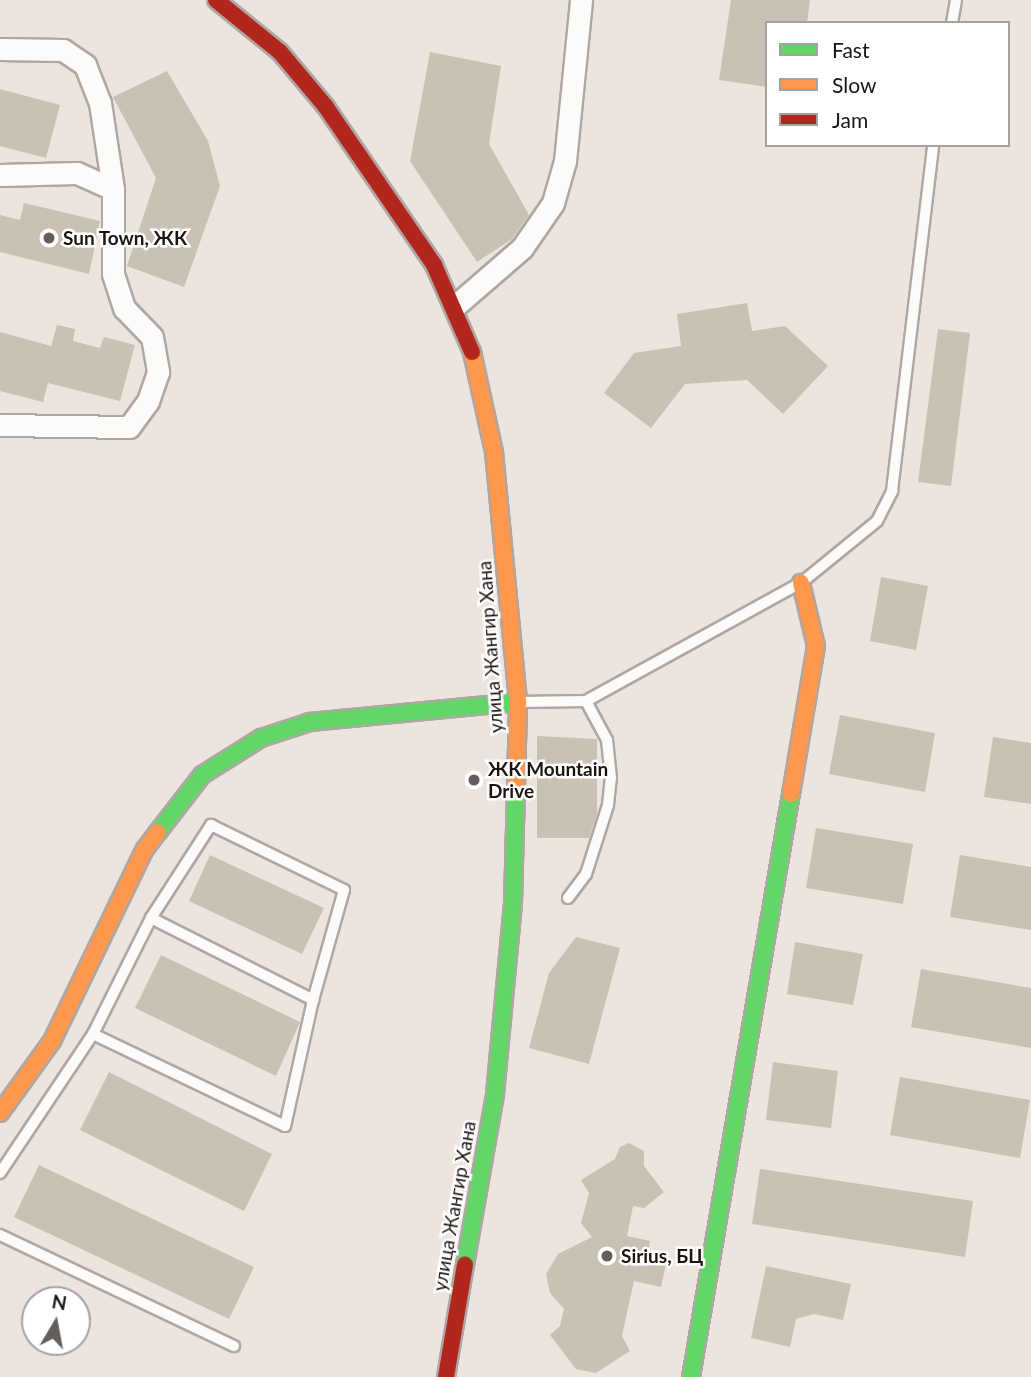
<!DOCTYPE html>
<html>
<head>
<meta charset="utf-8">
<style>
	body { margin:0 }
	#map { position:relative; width:1031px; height:1377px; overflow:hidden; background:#ede4de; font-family:Lato,sans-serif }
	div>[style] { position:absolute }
	.building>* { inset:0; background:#c9c1b4 }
	.roads { filter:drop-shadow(2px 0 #aea7a3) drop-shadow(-2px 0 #aea7a3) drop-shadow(0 2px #aea7a3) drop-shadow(0 -2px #aea7a3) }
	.lane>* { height:10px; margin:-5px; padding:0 5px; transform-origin:5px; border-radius:5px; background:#fcfbfa }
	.street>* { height:21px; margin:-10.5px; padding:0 10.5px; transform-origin:10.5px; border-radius:10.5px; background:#fcfbfa }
	.fast>* { height:16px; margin:-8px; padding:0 8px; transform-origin:8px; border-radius:8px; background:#63d668 }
	.slow>* { height:16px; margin:-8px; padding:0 8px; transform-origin:8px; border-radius:8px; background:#ff974d }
	.jam>* { height:16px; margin:-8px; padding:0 8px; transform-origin:8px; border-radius:8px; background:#b3261e }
	.dots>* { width:19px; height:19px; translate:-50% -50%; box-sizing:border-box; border:4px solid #fff; border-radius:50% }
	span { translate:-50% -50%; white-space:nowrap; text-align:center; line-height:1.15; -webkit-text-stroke:5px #fff; paint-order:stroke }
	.poi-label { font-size:19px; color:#1b1512; font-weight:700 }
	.left { translate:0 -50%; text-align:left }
	.street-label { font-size:19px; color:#1b1512 }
	.legend { position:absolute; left:765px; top:21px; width:245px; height:126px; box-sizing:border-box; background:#fff; border:2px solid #a4a1a0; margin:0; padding:9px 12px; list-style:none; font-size:21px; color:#1b1512 }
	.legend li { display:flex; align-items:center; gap:14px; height:35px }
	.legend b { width:35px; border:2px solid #a4a1a0 }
	.north { position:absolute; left:21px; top:1286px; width:70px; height:70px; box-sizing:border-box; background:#fff; border:2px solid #a4a1a0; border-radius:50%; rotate:10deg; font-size:19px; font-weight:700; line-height:28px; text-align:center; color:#1b1512 }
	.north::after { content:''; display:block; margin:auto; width:24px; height:32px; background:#645d59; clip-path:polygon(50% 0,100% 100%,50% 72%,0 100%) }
</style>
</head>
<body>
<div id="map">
	<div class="building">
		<div style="clip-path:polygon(731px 0,810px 0,807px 23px,767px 23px,767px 87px,719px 80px)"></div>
		<div style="clip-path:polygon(430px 52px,501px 66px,489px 144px,529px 215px,512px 239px,477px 262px,410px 161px)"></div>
		<div style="clip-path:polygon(167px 71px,208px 141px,220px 186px,184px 287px,127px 266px,156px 178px,113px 97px)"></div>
		<div style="clip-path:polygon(0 89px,60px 105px,46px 158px,0 146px)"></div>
		<div style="clip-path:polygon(24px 203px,100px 221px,89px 274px,0 252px,0 215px,20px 220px)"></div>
		<div style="clip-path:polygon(747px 303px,752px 331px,785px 326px,828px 366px,783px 414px,747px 380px,685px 384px,651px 428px,604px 393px,634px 353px,681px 346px,677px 314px)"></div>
		<div style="clip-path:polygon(57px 325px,75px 329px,73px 341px,100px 348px,104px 337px,135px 345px,120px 401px,48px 383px,43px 402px,0 391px,0 332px,51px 346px)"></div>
		<div style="clip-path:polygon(938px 329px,970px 333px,951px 486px,918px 482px)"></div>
		<div style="clip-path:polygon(881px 577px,928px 586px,916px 650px,870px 641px)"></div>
		<div style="clip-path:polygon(840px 715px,935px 733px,925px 792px,829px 774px)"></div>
		<div style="clip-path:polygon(537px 736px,597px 739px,597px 814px,589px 838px,537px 838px)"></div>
		<div style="clip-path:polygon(993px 737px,1031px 743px,1031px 804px,984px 797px)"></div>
		<div style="clip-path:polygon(816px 828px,913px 844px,903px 904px,806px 888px)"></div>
		<div style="clip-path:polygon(210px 855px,324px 908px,302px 954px,189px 901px)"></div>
		<div style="clip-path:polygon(960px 855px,1031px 867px,1031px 930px,950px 917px)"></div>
		<div style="clip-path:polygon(576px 937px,620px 948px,589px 1064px,529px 1048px,549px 973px)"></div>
		<div style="clip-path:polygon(795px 942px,863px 954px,853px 1005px,787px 994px)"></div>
		<div style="clip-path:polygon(161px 955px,300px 1022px,276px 1076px,135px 1008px)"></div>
		<div style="clip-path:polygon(921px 969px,1031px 988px,1031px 1048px,911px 1027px)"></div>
		<div style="clip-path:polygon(773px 1062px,838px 1071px,831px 1128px,766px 1120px)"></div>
		<div style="clip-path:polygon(109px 1072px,272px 1154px,244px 1211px,80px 1130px)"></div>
		<div style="clip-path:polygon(900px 1077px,1030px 1100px,1020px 1158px,890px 1135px)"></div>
		<div style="clip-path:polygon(629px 1143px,644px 1151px,644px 1166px,664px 1192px,644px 1208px,633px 1206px,627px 1236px,650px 1241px,648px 1253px,667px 1259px,661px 1287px,634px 1281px,622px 1336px,630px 1351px,596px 1373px,576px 1369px,550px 1335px,560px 1326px,564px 1309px,550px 1293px,546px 1274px,558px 1254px,592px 1237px,581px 1223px,589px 1193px,581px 1180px,615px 1159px,620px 1147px)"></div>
		<div style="clip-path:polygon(39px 1165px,254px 1267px,229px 1319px,14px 1217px)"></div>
		<div style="clip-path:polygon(760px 1169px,973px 1201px,965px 1257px,752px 1224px)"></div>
		<div style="clip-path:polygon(766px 1266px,851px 1284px,843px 1320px,814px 1314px,796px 1319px,790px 1347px,751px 1338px)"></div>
	</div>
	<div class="roads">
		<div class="lane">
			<div style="left:952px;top:23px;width:23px;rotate:-80deg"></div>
			<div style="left:519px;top:702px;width:67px;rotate:-0.9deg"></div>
			<div style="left:586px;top:701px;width:245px;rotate:-28.8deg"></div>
			<div style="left:801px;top:583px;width:98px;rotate:-39.2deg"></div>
			<div style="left:877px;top:521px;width:34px;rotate:-63deg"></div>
			<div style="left:892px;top:491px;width:348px;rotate:-83.2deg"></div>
			<div style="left:568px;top:898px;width:30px;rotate:-53deg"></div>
			<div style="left:586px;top:874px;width:72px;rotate:-72.3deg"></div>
			<div style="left:608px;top:805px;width:27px;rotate:-84deg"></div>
			<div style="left:611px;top:778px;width:38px;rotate:-96deg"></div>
			<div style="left:607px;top:740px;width:44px;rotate:-118.3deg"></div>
			<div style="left:151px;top:918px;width:182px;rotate:26.8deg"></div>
			<div style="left:0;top:1173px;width:167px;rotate:-56.2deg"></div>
			<div style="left:93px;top:1034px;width:130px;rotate:-63.4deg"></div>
			<div style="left:151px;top:918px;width:111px;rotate:-57.2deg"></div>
			<div style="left:211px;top:825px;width:148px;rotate:26deg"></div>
			<div style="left:344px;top:890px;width:114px;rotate:105.7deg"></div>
			<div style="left:313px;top:1000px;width:129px;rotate:102.5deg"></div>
			<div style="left:285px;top:1126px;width:213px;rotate:-154.4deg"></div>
			<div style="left:0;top:1235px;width:259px;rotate:25.4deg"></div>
		</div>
		<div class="street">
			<div style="left:0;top:49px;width:63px;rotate:0.9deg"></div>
			<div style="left:63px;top:50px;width:27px;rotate:34deg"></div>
			<div style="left:85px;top:65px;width:41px;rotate:68.5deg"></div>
			<div style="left:100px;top:103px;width:87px;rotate:81.4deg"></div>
			<div style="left:0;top:175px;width:77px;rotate:-1.5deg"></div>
			<div style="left:77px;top:173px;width:39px;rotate:24deg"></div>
			<div style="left:113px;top:189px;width:85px;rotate:90deg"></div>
			<div style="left:113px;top:274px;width:36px;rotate:72deg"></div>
			<div style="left:124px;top:308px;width:40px;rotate:46deg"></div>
			<div style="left:152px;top:337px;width:36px;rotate:80deg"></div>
			<div style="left:158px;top:372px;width:31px;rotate:109deg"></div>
			<div style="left:148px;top:401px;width:32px;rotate:126deg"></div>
			<div style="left:129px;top:427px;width:129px;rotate:-179.1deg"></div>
			<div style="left:455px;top:306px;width:89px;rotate:-40.9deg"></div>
			<div style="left:522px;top:248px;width:55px;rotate:-55.4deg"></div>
			<div style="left:553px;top:203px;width:44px;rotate:-74.1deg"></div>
			<div style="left:565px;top:161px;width:162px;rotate:-84.3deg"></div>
		</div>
		<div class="fast">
			<div style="left:158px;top:832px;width:72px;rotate:-52.3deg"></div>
			<div style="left:202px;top:775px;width:70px;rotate:-32.1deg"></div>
			<div style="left:261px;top:738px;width:52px;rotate:-18.1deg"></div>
			<div style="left:310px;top:722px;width:209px;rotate:-5.5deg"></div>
			<div style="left:465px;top:1265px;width:174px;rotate:-80deg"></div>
			<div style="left:495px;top:1094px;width:192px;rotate:-84.6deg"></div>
			<div style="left:513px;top:903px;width:114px;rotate:-88.5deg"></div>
			<div style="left:691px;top:1377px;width:592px;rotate:-80.27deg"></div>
		</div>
		<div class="slow">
			<div style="left:472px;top:352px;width:102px;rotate:77.6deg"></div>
			<div style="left:494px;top:452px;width:251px;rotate:84.5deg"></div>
			<div style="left:518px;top:702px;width:87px;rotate:91.3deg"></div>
			<div style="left:791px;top:794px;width:150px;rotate:-80.4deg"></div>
			<div style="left:816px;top:646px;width:65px;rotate:-103.4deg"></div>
			<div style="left:0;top:1113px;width:89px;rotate:-54.2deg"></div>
			<div style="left:52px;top:1041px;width:213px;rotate:-64.2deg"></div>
			<div style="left:145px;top:849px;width:21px;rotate:-53deg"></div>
		</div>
		<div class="jam">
			<div style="left:216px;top:0;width:82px;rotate:39.1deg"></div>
			<div style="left:280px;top:52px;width:72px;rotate:50.1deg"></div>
			<div style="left:326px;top:107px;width:191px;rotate:55.6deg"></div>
			<div style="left:434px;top:265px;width:95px;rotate:66.4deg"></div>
			<div style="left:446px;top:1377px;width:114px;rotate:-80.4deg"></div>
		</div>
	</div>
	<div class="dots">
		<div style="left:49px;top:238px;background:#645d59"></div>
		<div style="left:474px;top:780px;background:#645d59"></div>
		<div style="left:607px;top:1256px;background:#645d59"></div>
	</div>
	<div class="poi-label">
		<span class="left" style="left:63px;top:238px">Sun Town, ЖК</span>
		<span class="left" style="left:488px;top:780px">ЖК Mountain<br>Drive</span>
		<span class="left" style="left:621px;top:1256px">Sirius, БЦ</span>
	</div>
	<div class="street-label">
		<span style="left:490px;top:647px;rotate:-94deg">улица Жангир Хана</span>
		<span style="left:454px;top:1206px;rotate:-80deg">улица Жангир Хана</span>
	</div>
	<ul class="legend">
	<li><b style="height:9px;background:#63d668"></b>Fast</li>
	<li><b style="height:9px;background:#ff974d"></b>Slow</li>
	<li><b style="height:9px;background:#b3261e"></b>Jam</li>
	</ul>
	<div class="north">N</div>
</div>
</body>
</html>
